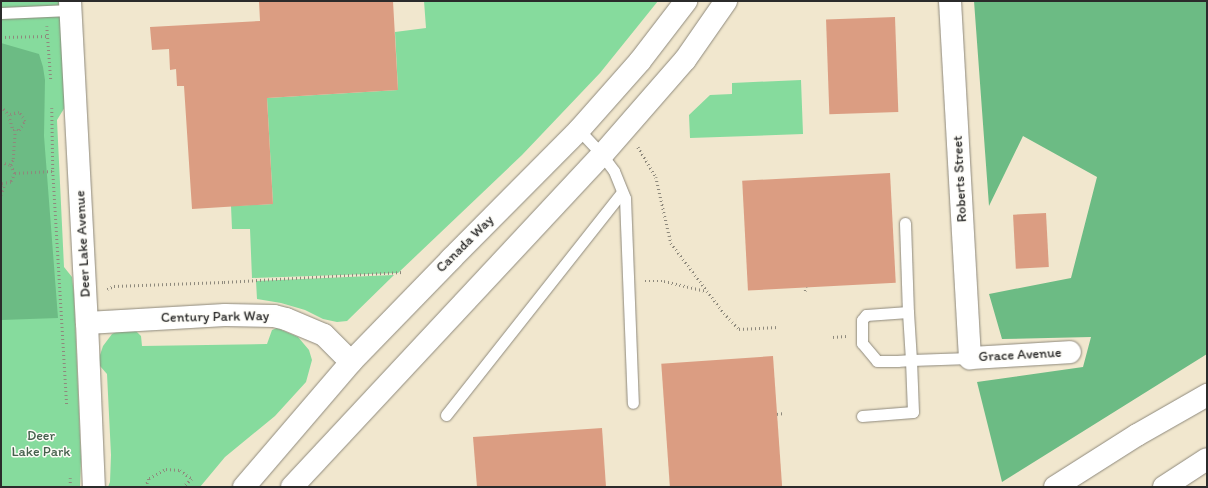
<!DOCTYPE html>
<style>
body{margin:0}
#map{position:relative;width:1208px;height:488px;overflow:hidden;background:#f1e7ce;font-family:Itim,sans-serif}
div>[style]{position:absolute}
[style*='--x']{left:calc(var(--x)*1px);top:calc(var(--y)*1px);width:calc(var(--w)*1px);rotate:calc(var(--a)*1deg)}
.green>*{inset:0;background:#86db9d}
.forest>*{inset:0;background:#6cbb84}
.building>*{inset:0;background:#db9d82;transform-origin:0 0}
.path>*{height:2.5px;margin-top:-1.25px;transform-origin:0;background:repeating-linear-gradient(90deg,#8e897c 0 1px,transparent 0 4px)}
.roads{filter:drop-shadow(0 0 1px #8e897c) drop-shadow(0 0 1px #8e897c)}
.lane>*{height:11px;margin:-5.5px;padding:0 5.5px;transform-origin:5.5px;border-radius:5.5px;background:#fff}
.street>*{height:22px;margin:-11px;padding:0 11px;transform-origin:11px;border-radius:11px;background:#fff}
.secondary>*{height:22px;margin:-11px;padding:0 11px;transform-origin:11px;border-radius:11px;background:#fff}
.highway>*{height:22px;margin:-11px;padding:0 11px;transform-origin:11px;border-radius:11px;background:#fff}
span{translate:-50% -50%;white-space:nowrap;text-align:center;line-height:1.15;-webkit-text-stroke:3px #fdfcf7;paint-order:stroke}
.street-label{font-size:14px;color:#2b2b2b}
.park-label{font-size:14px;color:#46604d}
.frame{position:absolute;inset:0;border:2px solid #2b2b2b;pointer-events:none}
</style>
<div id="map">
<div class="green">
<i style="clip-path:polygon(1px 1px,60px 1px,65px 107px,57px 120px,64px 267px,72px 277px,74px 295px,81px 459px,80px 487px,1px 487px)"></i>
<i style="clip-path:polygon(424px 1px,658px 1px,600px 73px,522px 155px,398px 273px,252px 278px,250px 229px,232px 229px,231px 206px,273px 204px,267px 98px,398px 90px,395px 32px,426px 28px)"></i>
<i style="clip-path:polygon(801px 80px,803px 134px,690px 138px,689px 115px,710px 95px,732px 94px,732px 83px)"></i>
<i style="clip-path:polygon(394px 275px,347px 321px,337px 322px,323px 319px,305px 310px,281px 303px,257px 299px,256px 281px)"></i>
<i style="clip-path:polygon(277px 328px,298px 337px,309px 350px,312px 360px,306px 382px,275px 416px,225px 457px,200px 487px,108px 487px,110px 482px,111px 455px,107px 374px,100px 366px,99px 358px,103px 346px,112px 334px,118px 331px,136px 331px,141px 336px,142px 346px,267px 344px,272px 330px)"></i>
</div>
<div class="forest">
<i style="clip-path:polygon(974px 1px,1207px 1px,1207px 354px,1002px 482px,977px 382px,1083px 367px,1091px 337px,1002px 339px,989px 294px,1071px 278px,1097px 177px,1023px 136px,989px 206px)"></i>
<i style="clip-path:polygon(1px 43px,39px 54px,43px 67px,45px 80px,44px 136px,58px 318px,1px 320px)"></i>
</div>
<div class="building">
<i style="clip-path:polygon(259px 1px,393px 1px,398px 90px,267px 98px,273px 204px,192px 209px,184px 86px,177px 86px,176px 69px,170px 70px,169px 49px,152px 50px,150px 27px,260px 21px)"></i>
<i style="left:895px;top:17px;width:95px;height:69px;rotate:88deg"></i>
<i style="left:890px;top:173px;width:110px;height:148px;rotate:87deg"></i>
<i style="left:1046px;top:213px;width:54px;height:33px;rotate:87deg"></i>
<i style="left:773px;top:356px;width:131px;height:112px;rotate:86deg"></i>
<i style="clip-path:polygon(602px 428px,606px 487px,477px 487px,473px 437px)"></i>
</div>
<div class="path">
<i style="--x:47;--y:26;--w:55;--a:85.8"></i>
<i style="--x:1;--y:37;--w:48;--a:-1.2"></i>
<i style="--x:1;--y:106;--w:12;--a:48"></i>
<i style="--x:9;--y:115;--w:16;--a:75"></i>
<i style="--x:13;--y:130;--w:6;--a:0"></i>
<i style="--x:19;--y:130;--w:11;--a:-56"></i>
<i style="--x:25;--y:121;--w:11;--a:-124"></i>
<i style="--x:19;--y:112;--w:10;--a:163"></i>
<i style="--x:52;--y:108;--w:63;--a:89.1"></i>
<i style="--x:53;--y:171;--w:236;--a:86.6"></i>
<i style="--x:638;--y:147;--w:35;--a:59"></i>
<i style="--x:656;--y:177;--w:68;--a:77.2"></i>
<i style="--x:671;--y:243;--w:88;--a:52.9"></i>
<i style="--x:724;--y:313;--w:22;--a:47"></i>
<i style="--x:739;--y:329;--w:40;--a:-2.9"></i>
<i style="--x:1;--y:162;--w:10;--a:17"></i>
<i style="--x:11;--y:165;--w:9;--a:63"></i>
<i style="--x:15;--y:173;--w:10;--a:114"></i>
<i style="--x:11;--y:182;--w:10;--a:169"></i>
<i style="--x:11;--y:165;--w:6;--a:-72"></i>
<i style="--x:13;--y:159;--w:29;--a:-86"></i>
<i style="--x:15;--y:173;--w:38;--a:-3"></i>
<i style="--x:1;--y:195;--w:10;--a:-73"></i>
<i style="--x:645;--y:281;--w:19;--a:0"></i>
<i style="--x:664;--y:281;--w:43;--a:13.4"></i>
<i style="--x:107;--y:289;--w:8;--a:-23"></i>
<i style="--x:114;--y:286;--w:110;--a:-2.1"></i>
<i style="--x:224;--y:282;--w:179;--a:-3.2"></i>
<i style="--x:805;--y:291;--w:4;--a:-76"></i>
<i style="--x:833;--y:337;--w:13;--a:-4"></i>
<i style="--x:777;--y:414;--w:7;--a:-8"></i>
<i style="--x:70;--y:487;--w:9;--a:-90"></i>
<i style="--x:145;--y:487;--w:10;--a:-66"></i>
<i style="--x:149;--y:478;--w:19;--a:-28"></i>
<i style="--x:166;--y:469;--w:14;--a:4"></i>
<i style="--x:180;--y:470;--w:15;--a:37"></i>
<i style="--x:192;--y:479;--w:12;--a:138"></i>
</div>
<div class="roads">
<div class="lane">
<i style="--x:1;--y:13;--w:69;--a:-2.5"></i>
<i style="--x:579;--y:130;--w:34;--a:47"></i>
<i style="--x:602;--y:155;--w:20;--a:53"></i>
<i style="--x:614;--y:171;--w:29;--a:68"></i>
<i style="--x:625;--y:198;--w:205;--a:87.8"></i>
<i style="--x:905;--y:223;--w:89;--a:88.1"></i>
<i style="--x:446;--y:415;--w:284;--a:-51.7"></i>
<i style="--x:862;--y:416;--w:51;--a:-4.5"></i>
<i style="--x:913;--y:412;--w:52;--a:-92.2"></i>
<i style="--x:911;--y:360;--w:48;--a:-93.6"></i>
<i style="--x:908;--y:312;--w:42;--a:175.9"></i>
<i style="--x:866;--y:315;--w:6;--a:129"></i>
<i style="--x:862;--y:320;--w:23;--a:90"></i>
<i style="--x:862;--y:343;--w:23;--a:50"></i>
<i style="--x:877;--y:361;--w:20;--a:0"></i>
<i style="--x:897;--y:361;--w:14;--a:-4"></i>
<i style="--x:911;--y:360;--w:59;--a:-1.9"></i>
</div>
<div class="street">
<i style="--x:70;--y:1;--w:322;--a:87"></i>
<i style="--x:87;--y:323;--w:164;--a:87.6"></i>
<i style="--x:950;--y:1;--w:358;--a:86.8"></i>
<i style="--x:970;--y:358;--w:100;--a:-3.4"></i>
<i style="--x:87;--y:323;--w:138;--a:-3.3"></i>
<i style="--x:225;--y:315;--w:49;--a:1.2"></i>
<i style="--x:274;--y:316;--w:12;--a:14"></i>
<i style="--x:286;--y:319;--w:41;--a:22.8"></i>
<i style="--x:324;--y:335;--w:38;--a:45"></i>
</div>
<div class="secondary">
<i style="--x:244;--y:487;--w:165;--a:-49.4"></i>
<i style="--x:351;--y:362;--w:144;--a:-45.8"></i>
<i style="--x:451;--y:259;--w:182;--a:-45.2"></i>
<i style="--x:579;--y:130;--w:92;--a:-48.5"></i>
<i style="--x:640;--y:61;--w:76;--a:-52.5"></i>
<i style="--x:292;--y:487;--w:454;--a:-47"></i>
<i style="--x:602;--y:155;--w:126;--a:-48.9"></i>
<i style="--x:685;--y:60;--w:72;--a:-55.2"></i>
</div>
<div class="highway">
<i style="--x:1055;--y:487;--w:97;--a:-32.4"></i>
<i style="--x:1137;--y:435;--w:81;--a:-29.7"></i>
<i style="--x:1164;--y:487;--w:51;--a:-33.1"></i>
</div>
</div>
<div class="street-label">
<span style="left:960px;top:179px;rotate:-93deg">Roberts Street</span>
<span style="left:83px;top:244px;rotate:-93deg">Deer Lake Avenue</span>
<span style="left:465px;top:244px;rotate:-45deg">Canada Way</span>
<span style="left:215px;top:317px;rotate:-1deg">Century Park Way</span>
<span style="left:1020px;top:355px;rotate:-3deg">Grace Avenue</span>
</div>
<div class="park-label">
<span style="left:41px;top:444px">Deer<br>Lake Park</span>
</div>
<div class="frame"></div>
</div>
